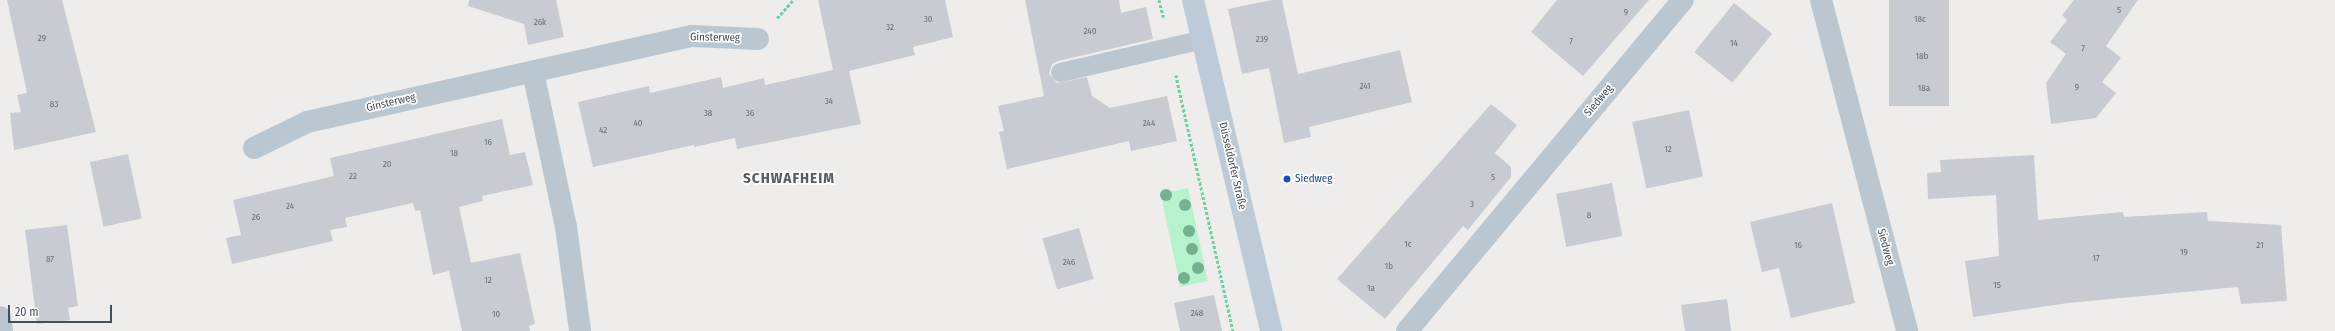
<!DOCTYPE html>
<meta charset="utf-8">
<style>
body{margin:0}
#map{position:relative;width:2335px;height:331px;overflow:hidden;background:#efecec;font-family:"Fira Sans Condensed",sans-serif}
div>[style]{position:absolute}
[style*='--x']{left:calc(var(--x)*1px);top:calc(var(--y)*1px);width:calc(var(--w)*1px);rotate:calc(var(--a)*1deg)}
.green>*{inset:0;background:#b6f2cc;transform-origin:0 0}
.building>*{inset:0;background:#c8cbd2;transform-origin:0 0}
.path>*{height:2.5px;margin-top:-1.25px;transform-origin:0;background:repeating-linear-gradient(90deg,#6cd29d 0 3px,transparent 0 5px)}
.lane>*{height:19px;margin:-9.5px;padding:0 9.5px;transform-origin:9.5px;border-radius:9.5px;background:#bbc7d0}
.street>*{height:22px;margin:-11px;padding:0 11px;transform-origin:11px;border-radius:11px;background:#bbc7d0}
.secondary>*{height:22px;margin:-11px;padding:0 11px;transform-origin:11px;border-radius:11px;background:#bdcad7}
.trees>*{width:12px;height:12px;margin:-6px;border-radius:50%;background:#74b191}
.dots>*{width:11px;height:11px;translate:-50% -50%;box-sizing:border-box;border:2px solid #fff;border-radius:50%}
span{translate:-50% -50%;white-space:nowrap;text-align:center;line-height:1.15;-webkit-text-stroke:3.5px #fff;paint-order:stroke}
.number-label{font-size:9px;color:#646f79}
.number-label span{-webkit-text-stroke-width:0}
.street-label{font-size:11px;color:#43505b}
.transit-label{font-size:11px;color:#164399}
.left{translate:0 -50%;text-align:left}
.district-label{font-size:15px;color:#595d62;font-weight:700;letter-spacing:1px}
.scale{position:absolute;left:8px;top:305px;width:104px;height:18px;box-sizing:border-box;border:2px solid #43505b;border-top:0;padding-left:5px;font-size:12px;line-height:14px;white-space:nowrap;color:#43505b;-webkit-text-stroke:3px #fff;paint-order:stroke}
</style>
<div id="map">
<div class="green">
<i style="left:1188px;top:188px;width:95px;height:28px;rotate:78deg"></i>
</div>
<div class="building">
<i style="clip-path:polygon(7px 0,62px 0,96px 132px,14px 150px,10px 113px,21px 112px,17px 95px,27px 93px)"></i>
<i style="clip-path:polygon(469px 0,556px 0,564px 37px,528px 45px,524px 24px,468px 6px)"></i>
<i style="clip-path:polygon(818px 0,945px 0,953px 37px,913px 47px,915px 55px,849px 71px,861px 124px,737px 149px,735px 138px,694px 147px,694px 145px,593px 167px,578px 102px,649px 86px,650px 93px,721px 77px,723px 88px,764px 78px,765px 85px,833px 70px)"></i>
<i style="clip-path:polygon(1025px 0,1119px 0,1121px 13px,1146px 7px,1153px 39px,1058px 61px,1052px 64px,1049px 74px,1057px 83px,1087px 77px,1092px 96px,1110px 108px,1167px 96px,1177px 141px,1131px 151px,1129px 141px,1007px 169px,999px 132px,1004px 131px,998px 106px,1044px 96px)"></i>
<i style="clip-path:polygon(1272px 0,1282px 0,1298px 74px,1400px 50px,1412px 102px,1309px 127px,1311px 137px,1284px 143px,1269px 68px,1242px 74px,1228px 9px)"></i>
<i style="clip-path:polygon(1557px 0,1649px 0,1583px 76px,1531px 32px)"></i>
<i style="left:1889px;top:0;width:60px;height:106px"></i>
<i style="clip-path:polygon(2074px 0,2138px 0,2106px 46px,2121px 58px,2102px 82px,2116px 93px,2096px 118px,2051px 124px,2046px 83px,2066px 54px,2050px 42px,2067px 20px,2062px 15px)"></i>
<i style="left:1734px;top:3px;width:49px;height:63px;rotate:39deg"></i>
<i style="clip-path:polygon(1491px 104px,1517px 125px,1495px 153px,1511px 167px,1511px 177px,1468px 230px,1463px 226px,1385px 319px,1337px 279px)"></i>
<i style="left:1689px;top:110px;width:68px;height:58px;rotate:78deg"></i>
<i style="clip-path:polygon(502px 119px,510px 155px,525px 152px,533px 185px,482px 196px,483px 201px,459px 207px,471px 263px,520px 253px,535px 324px,529px 326px,530px 331px,462px 331px,449px 271px,433px 275px,420px 210px,415px 211px,413px 203px,345px 218px,347px 227px,330px 230px,333px 241px,232px 264px,226px 238px,241px 235px,233px 200px,334px 176px,330px 158px)"></i>
<i style="left:128px;top:154px;width:66px;height:39px;rotate:78deg"></i>
<i style="clip-path:polygon(2034px 155px,2038px 220px,2123px 212px,2124px 217px,2207px 212px,2208px 221px,2281px 225px,2287px 301px,2241px 304px,2238px 287px,2068px 303px,1973px 317px,1965px 261px,1999px 256px,1996px 195px,1928px 199px,1927px 173px,1941px 172px,1940px 160px)"></i>
<i style="left:1612px;top:183px;width:54px;height:57px;rotate:79deg"></i>
<i style="clip-path:polygon(1832px 203px,1855px 303px,1791px 318px,1779px 268px,1762px 272px,1750px 222px)"></i>
<i style="clip-path:polygon(67px 225px,78px 306px,68px 308px,70px 320px,37px 324px,25px 230px)"></i>
<i style="left:1079px;top:228px;width:53px;height:38px;rotate:74deg"></i>
<i style="clip-path:polygon(1214px 295px,1222px 331px,1180px 331px,1174px 303px)"></i>
<i style="clip-path:polygon(1727px 299px,1731px 331px,1685px 331px,1681px 305px)"></i>
</div>
<div class="path">
<i style="--x:1159;--y:0;--w:20;--a:75"></i>
<i style="--x:777;--y:18;--w:24;--a:-48"></i>
<i style="--x:1176;--y:75;--w:262;--a:77.4"></i>
</div>
<div class="lane">
<i style="--x:1060;--y:72;--w:147;--a:-13"></i>
</div>
<div class="street">
<i style="--x:1821;--y:0;--w:342;--a:75.4"></i>
<i style="--x:533;--y:72;--w:158;--a:78"></i>
<i style="--x:566;--y:227;--w:105;--a:82.3"></i>
<i style="--x:254;--y:148;--w:59;--a:-26.1"></i>
<i style="--x:307;--y:122;--w:395;--a:-12.6"></i>
<i style="--x:693;--y:36;--w:65;--a:2.6"></i>
<i style="--x:0;--y:317;--w:14;--a:82"></i>
<i style="--x:1407;--y:331;--w:431;--a:-50.2"></i>
</div>
<div class="secondary">
<i style="--x:1193;--y:0;--w:340;--a:76.7"></i>
</div>
<div class="trees">
<i style="left:1166px;top:195px"></i>
<i style="left:1185px;top:205px"></i>
<i style="left:1189px;top:231px"></i>
<i style="left:1192px;top:249px"></i>
<i style="left:1198px;top:268px"></i>
<i style="left:1184px;top:278px"></i>
</div>
<div class="dots">
<i style="left:1287px;top:179px;background:#1a4fb4"></i>
</div>
<div class="number-label">
<span style="left:2119px;top:10px">5</span>
<span style="left:1626px;top:12px">9</span>
<span style="left:928px;top:19px">30</span>
<span style="left:1920px;top:19px">18c</span>
<span style="left:540px;top:22px">26k</span>
<span style="left:890px;top:27px">32</span>
<span style="left:1090px;top:31px">240</span>
<span style="left:42px;top:38px">29</span>
<span style="left:1262px;top:39px">239</span>
<span style="left:1571px;top:41px">7</span>
<span style="left:1734px;top:43px">14</span>
<span style="left:2083px;top:48px">7</span>
<span style="left:1922px;top:56px">18b</span>
<span style="left:1365px;top:86px">241</span>
<span style="left:2077px;top:87px">9</span>
<span style="left:1924px;top:88px">18a</span>
<span style="left:829px;top:101px">34</span>
<span style="left:54px;top:104px">83</span>
<span style="left:708px;top:113px">38</span>
<span style="left:750px;top:113px">36</span>
<span style="left:638px;top:123px">40</span>
<span style="left:1149px;top:123px">244</span>
<span style="left:603px;top:130px">42</span>
<span style="left:488px;top:142px">16</span>
<span style="left:1668px;top:149px">12</span>
<span style="left:454px;top:153px">18</span>
<span style="left:387px;top:164px">20</span>
<span style="left:353px;top:176px">22</span>
<span style="left:1493px;top:177px">5</span>
<span style="left:1472px;top:204px">3</span>
<span style="left:290px;top:206px">24</span>
<span style="left:1589px;top:215px">8</span>
<span style="left:256px;top:217px">26</span>
<span style="left:1408px;top:244px">1c</span>
<span style="left:1798px;top:245px">16</span>
<span style="left:2260px;top:245px">21</span>
<span style="left:2184px;top:252px">19</span>
<span style="left:2096px;top:258px">17</span>
<span style="left:50px;top:259px">87</span>
<span style="left:1069px;top:262px">246</span>
<span style="left:1389px;top:266px">1b</span>
<span style="left:488px;top:280px">12</span>
<span style="left:1997px;top:285px">15</span>
<span style="left:1371px;top:288px">1a</span>
<span style="left:1197px;top:313px">248</span>
<span style="left:496px;top:314px">10</span>
</div>
<div class="street-label">
<span style="left:715px;top:38px;rotate:1deg">Ginsterweg</span>
<span style="left:1599px;top:101px;rotate:-50deg">Siedweg</span>
<span style="left:391px;top:103px;rotate:-13deg">Ginsterweg</span>
<span style="left:1232px;top:166px;rotate:77deg">Düsseldorfer Straße</span>
<span style="left:1885px;top:247px;rotate:75deg">Siedweg</span>
</div>
<div class="transit-label">
<span class="left" style="left:1295px;top:179px">Siedweg</span>
</div>
<div class="district-label">
<span style="left:789px;top:179px">SCHWAFHEIM</span>
</div>
<div class="scale">20 m</div>
</div>
